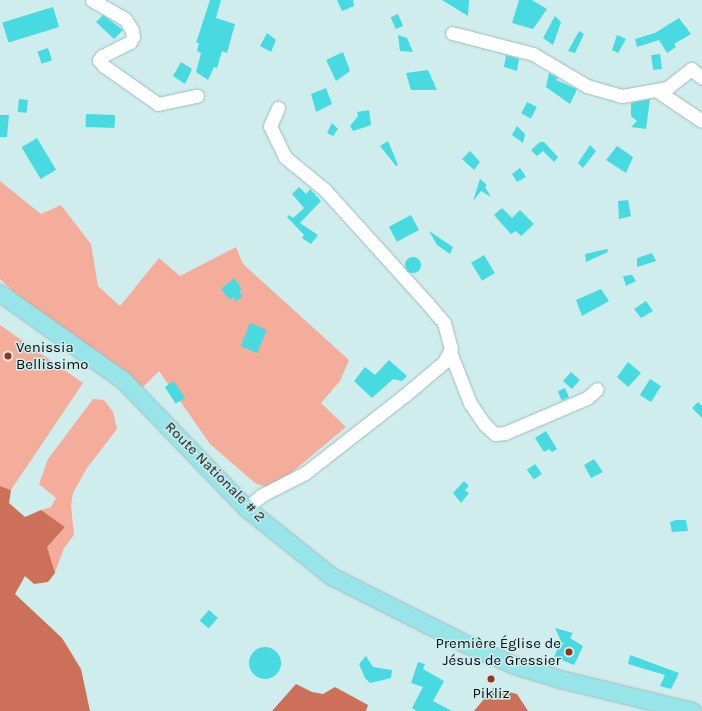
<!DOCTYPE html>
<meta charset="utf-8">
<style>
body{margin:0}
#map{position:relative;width:702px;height:711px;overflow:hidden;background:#d0edee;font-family:Karla,sans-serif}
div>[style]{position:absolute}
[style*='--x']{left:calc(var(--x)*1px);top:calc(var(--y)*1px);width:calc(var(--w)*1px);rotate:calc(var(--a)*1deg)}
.green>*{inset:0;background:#f5ad9b}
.water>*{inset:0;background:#cc7059}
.building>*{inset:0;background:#47dbe1;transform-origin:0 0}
.round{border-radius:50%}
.roads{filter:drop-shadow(0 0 1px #9fbbbc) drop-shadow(0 0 1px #9fbbbc)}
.minor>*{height:13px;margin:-6.5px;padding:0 6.5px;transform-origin:6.5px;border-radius:6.5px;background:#fff}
.major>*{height:17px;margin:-8.5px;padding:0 8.5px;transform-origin:8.5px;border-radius:8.5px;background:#97e5e8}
.dots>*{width:11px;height:11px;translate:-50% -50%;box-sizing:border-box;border:2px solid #d0edee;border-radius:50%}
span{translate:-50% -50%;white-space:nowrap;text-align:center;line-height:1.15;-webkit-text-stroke:3px #d0edee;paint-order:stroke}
.poi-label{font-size:15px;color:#060f10}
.left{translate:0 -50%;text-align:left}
.right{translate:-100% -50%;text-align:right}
.street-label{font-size:15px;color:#060f10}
</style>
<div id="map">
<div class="green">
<i style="clip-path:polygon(0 181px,41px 214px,61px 205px,91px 244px,98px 286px,120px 306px,159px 258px,180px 276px,236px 247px,243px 264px,349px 360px,340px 381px,321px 403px,346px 427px,272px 489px,255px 483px,210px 444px,159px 371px,141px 389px,28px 305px,0 279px)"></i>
<i style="clip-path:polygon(0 325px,83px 383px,11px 490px,0 486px)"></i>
<i style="clip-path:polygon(93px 399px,104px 400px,113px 412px,117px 429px,87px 468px,73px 493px,71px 505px,74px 535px,64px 548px,55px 573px,46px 547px,65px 527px,41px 510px,51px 507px,56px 498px,39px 484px,48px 459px)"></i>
</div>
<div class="water">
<i style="clip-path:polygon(0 486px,11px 490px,9px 503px,25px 517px,41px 510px,65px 527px,47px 547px,55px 573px,48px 582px,34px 584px,25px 576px,15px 594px,62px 638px,81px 669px,90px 711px,0 711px)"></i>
<i style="clip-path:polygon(296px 684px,312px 692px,323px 694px,335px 687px,368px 705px,366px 711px,272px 711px)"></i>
<i style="clip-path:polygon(493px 688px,517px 694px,528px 711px,474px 711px)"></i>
</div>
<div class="building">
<i style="clip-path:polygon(210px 0,221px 0,216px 18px,235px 24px,227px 53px,222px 51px,217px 68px,214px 67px,208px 80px,196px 72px,201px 53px,197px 51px,199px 43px,196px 43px)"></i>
<i style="clip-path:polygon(337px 0,353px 0,354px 6px,342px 11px)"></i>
<i style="clip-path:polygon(442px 0,469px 0,468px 16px)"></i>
<i style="clip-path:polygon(519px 0,532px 0,547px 9px,533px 29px,512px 23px)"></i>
<i style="left:53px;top:7px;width:21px;height:53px;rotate:73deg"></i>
<i style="left:398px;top:14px;width:13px;height:8px;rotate:67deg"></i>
<i style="clip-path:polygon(103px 15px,123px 30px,114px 39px,96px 22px)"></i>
<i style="clip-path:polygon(555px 16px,561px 22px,553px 45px,543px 38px)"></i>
<i style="clip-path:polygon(679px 18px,691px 34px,674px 44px,676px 47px,667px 53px,659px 40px,637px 47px,635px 39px,655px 33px)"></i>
<i style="clip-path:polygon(579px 31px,584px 34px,575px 53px,568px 51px)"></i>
<i style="clip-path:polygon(267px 33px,276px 40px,271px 52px,260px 46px)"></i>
<i style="clip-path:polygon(398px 35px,407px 38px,413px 52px,400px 51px)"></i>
<i style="clip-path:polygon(617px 35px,626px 39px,618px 53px,612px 50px)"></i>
<i style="left:48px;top:48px;width:13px;height:11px;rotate:72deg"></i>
<i style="clip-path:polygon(343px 52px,350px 71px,336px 81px,326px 60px)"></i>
<i style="left:660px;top:54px;width:15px;height:9px;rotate:82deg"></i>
<i style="clip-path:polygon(506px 55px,519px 59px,517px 71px,504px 67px)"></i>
<i style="clip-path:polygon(181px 62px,192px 69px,185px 84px,173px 76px)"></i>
<i style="clip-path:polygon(428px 70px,437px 90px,411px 90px,406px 73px)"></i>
<i style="clip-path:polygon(549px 73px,558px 78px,556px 80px,577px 89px,570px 104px,546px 87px)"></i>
<i style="clip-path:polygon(326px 88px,332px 104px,316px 112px,311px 94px)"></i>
<i style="left:19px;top:99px;width:9px;height:13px;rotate:6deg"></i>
<i style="clip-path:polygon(650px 99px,646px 129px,631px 127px,637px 121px,631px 116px,631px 103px)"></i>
<i style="left:527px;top:102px;width:11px;height:13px;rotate:27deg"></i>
<i style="clip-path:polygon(369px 110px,371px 125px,353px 131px,350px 126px,358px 116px,357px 112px)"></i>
<i style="left:86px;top:114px;width:29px;height:13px;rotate:2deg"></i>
<i style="clip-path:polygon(0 115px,9px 115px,7px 137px,0 137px)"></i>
<i style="clip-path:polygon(332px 123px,338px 129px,333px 136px,327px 133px)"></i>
<i style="clip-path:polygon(517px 126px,525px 134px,523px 143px,512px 135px)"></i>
<i style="left:37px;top:138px;width:37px;height:18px;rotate:59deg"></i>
<i style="clip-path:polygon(388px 141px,398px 165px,396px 166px,380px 146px)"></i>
<i style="clip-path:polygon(540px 142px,544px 142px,558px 157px,554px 162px,543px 151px,537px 156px,531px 150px)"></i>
<i style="clip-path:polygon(590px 145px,596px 151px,583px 168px,578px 163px)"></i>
<i style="clip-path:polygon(617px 146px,633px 157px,626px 173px,606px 160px)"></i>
<i style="clip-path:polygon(470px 151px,480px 162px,474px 170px,462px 159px)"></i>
<i style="clip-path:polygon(520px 168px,526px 177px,517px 182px,512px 174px)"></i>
<i style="clip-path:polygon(480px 179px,487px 185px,485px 187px,491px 197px,481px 191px,473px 201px)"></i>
<i style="clip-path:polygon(299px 187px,306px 194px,310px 189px,321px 201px,300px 223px,318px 235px,311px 244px,302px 238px,304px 235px,287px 217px,289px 215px,293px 218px,304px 208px,292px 194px)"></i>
<i style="clip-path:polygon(628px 200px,631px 216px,619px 219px,618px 201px)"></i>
<i style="clip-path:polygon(502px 208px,512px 218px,520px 210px,534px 224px,521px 236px,516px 231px,511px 234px,494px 215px)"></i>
<i style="left:411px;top:215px;width:17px;height:25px;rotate:62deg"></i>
<i style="clip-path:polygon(429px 231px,453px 247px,450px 254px,437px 245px)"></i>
<i style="clip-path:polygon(607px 249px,608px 252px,586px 262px,585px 254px)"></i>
<i style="clip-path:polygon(652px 253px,656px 261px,637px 267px,637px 258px)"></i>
<i style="left:484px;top:255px;width:21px;height:15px;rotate:59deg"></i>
<i class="round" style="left:405px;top:257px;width:16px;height:16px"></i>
<i style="clip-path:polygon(632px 275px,636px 281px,626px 286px,623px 276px)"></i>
<i style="clip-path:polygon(234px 278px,242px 289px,239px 291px,243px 296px,236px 301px,233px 297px,230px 300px,221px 289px)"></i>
<i style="clip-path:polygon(601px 289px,609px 301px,582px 316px,576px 300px)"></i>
<i style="clip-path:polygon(646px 301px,653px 311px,641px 318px,634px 309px)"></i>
<i style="left:250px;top:323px;width:18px;height:25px;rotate:22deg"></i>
<i style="clip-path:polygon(389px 360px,407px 376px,402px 381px,393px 379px,372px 398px,354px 381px,365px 367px,375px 375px)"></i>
<i style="clip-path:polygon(628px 362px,641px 373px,628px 387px,617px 377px)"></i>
<i style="left:571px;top:372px;width:12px;height:12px;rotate:42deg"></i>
<i style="left:650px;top:379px;width:13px;height:19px;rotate:32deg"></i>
<i style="left:174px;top:381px;width:20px;height:11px;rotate:57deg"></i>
<i style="left:565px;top:388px;width:10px;height:8px;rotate:66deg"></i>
<i style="clip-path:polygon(698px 402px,702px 406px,702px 418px,692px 408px)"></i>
<i style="clip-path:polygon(546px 431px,557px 449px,552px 452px,549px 449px,544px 452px,535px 438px)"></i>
<i style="clip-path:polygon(594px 459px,603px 472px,591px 478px,584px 465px)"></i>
<i style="left:535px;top:464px;width:12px;height:10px;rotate:55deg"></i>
<i style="clip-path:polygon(464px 481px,469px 486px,465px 490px,469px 493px,461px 503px,453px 493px)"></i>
<i style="clip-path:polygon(676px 520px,686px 520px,688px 531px,672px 532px,670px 522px)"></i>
<i style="left:209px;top:610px;width:12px;height:14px;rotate:42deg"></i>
<i style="clip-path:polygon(555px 628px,573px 633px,570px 638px,583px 646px,574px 665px,554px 657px,561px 641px)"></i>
<i class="round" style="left:249px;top:647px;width:32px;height:32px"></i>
<i style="clip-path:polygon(630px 655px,679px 673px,671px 689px,660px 686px,665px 675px,628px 664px)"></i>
<i style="clip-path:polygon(366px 656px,373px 667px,392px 670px,391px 678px,370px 683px,365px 678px,359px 664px)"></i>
<i style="clip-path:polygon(418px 662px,425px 664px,423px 669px,444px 681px,433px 701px,452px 711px,417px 711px,412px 708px,423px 687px,411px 683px)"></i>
</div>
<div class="roads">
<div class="minor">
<i style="--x:92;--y:0;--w:38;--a:30"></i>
<i style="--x:125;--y:19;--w:13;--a:58"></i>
<i style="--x:132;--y:30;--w:7;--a:82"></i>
<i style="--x:133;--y:37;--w:6;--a:121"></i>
<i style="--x:130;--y:42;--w:31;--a:153"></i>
<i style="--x:102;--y:56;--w:5;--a:127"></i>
<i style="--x:99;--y:60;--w:8;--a:50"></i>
<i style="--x:104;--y:66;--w:66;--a:35.1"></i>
<i style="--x:158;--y:104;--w:40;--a:-12"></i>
<i style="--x:452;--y:33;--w:84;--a:14.5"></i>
<i style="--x:533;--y:54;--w:63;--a:30.7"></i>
<i style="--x:587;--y:86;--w:36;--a:16"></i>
<i style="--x:622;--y:96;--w:46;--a:-10.1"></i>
<i style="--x:667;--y:88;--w:31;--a:-38"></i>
<i style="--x:691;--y:69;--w:14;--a:39"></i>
<i style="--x:656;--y:90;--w:55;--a:34"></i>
<i style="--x:450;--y:352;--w:55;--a:68.6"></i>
<i style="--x:470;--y:403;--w:25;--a:56"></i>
<i style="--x:484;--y:424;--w:15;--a:42"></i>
<i style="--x:495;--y:434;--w:10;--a:-6"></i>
<i style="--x:505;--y:433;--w:89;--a:-23.1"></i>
<i style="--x:587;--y:398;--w:13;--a:-42"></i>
<i style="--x:246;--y:508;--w:21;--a:-39"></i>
<i style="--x:262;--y:495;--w:48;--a:-27.1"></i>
<i style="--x:305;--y:473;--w:127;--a:-38"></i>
<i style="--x:405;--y:395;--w:51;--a:-40.2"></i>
<i style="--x:444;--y:362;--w:15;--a:-62"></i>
<i style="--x:451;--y:349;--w:27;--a:-105"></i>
<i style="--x:444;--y:323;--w:25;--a:-130"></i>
<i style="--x:428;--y:304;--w:154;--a:-132.1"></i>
<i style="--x:325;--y:190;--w:52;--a:-140.5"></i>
<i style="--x:285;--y:157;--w:34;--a:-116"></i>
<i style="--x:270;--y:126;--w:20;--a:-66"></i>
</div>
<div class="major">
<i style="--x:0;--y:293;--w:151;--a:35.3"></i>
<i style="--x:123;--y:380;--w:178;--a:46.1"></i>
<i style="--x:246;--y:508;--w:109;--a:38.7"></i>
<i style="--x:331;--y:576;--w:156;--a:26.7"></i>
<i style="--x:470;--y:646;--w:48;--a:23.4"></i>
<i style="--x:514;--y:665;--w:48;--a:16.9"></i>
<i style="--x:560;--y:679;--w:136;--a:13.6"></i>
</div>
</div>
<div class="dots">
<i style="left:8px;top:356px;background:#9a3218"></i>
<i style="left:569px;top:652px;background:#9a3218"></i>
<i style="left:491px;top:679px;background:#9a3218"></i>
</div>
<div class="poi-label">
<span class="left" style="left:16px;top:356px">Venissia<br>Bellissimo</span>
<span class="right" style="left:561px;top:652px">Première Église de<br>Jésus de Gressier</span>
<span style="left:491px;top:694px">Pikliz</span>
</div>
<div class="street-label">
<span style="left:215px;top:472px;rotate:45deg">Route Nationale # 2</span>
</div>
</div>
